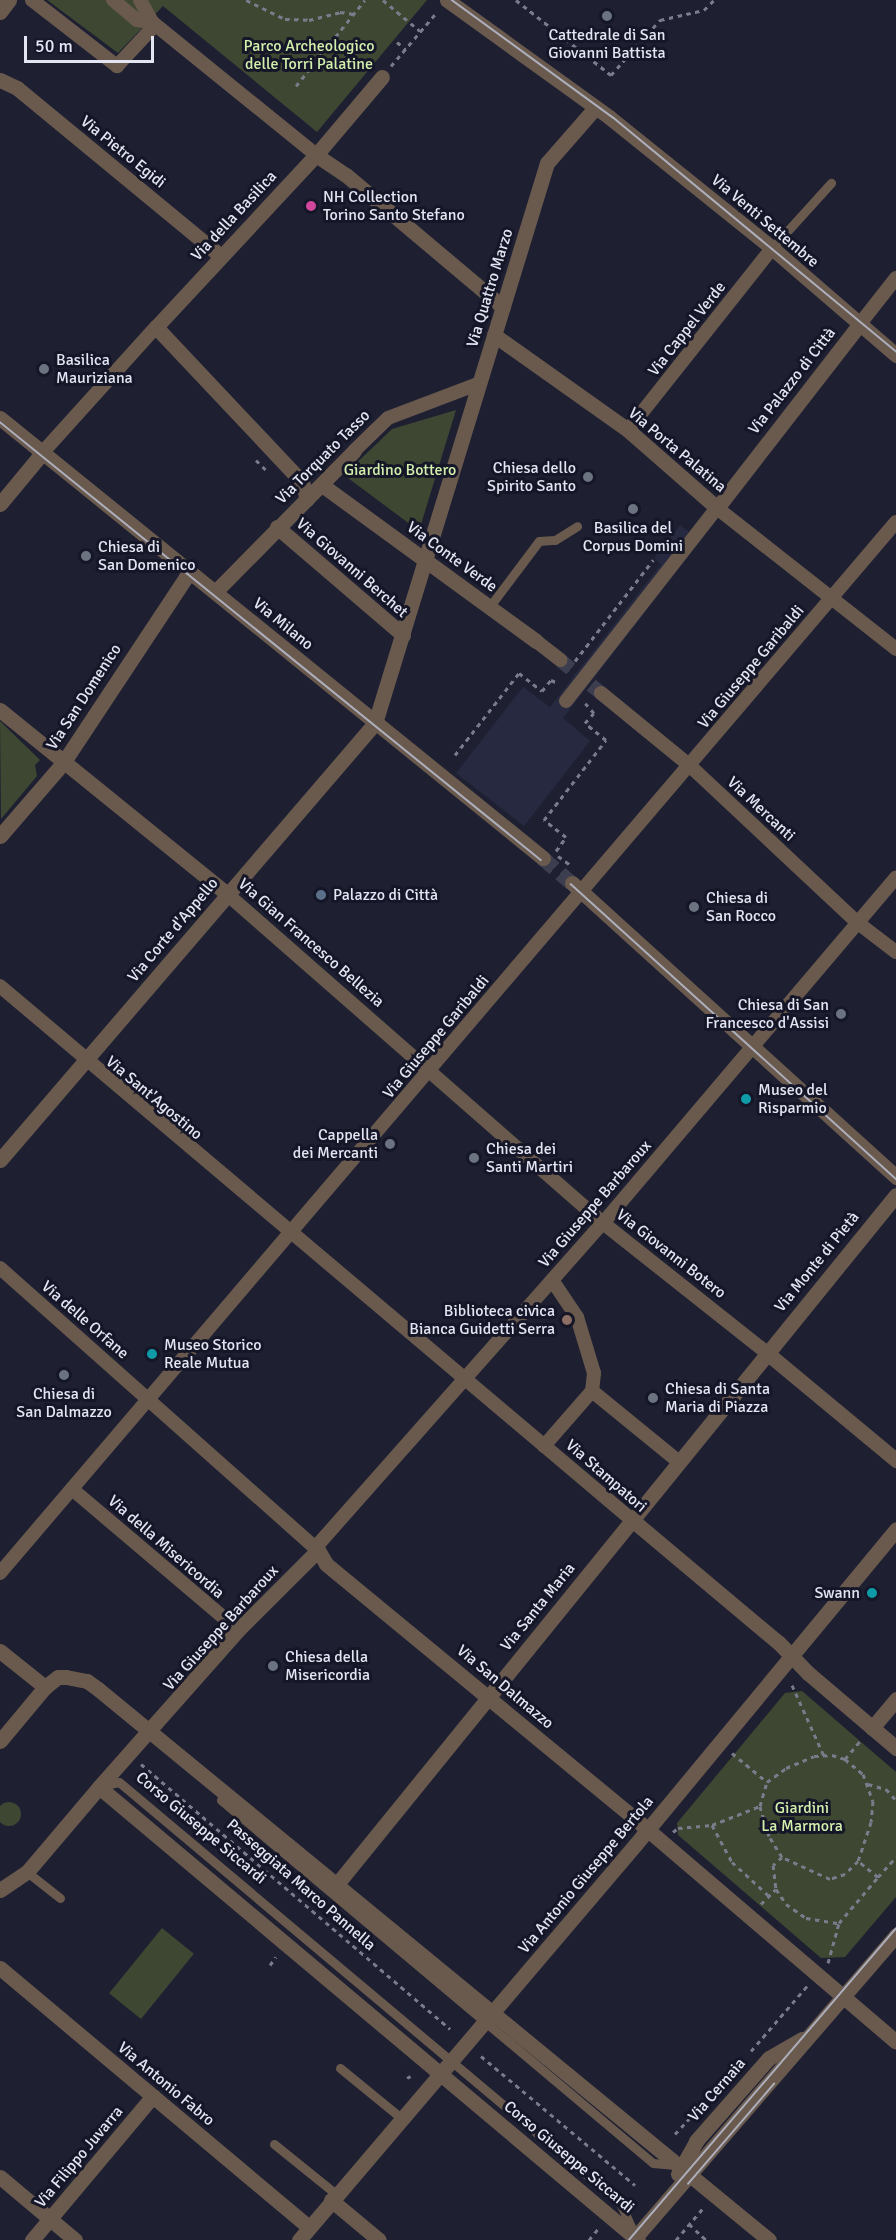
<!DOCTYPE html>
<meta charset="utf-8">
<style>
body{margin:0}
#map{position:relative;width:896px;height:2240px;overflow:hidden;background:#1e2032;font-family:Signika,sans-serif}
div>[style]{position:absolute}
[style*='--x']{left:calc(var(--x)*1px);top:calc(var(--y)*1px);width:calc(var(--w)*1px);rotate:calc(var(--a)*1deg)}
.built>*{inset:0;background:#262940}
.green>*{inset:0;background:#3d4731;transform-origin:0 0}
.round{border-radius:50%}
.pedestrian-tunnel>*{height:14px;margin-top:-7px;transform-origin:0;background:repeating-linear-gradient(90deg,#3c3e4f 0 14px,transparent 0 21px)}
.tertiary-tunnel>*{height:15px;margin-top:-7.5px;transform-origin:0;background:repeating-linear-gradient(90deg,#3c3e4f 0 15px,transparent 0 23px)}
.path>*{height:3px;margin-top:-1.5px;transform-origin:0;background:repeating-linear-gradient(90deg,#7a7c8c 0 4.5px,transparent 0 9px)}
.service>*{height:9px;margin:-4.5px;padding:0 4.5px;transform-origin:4.5px;border-radius:4.5px;background:#6a5a4e}
.pedestrian>*{height:14px;margin:-7px;padding:0 7px;transform-origin:7px;border-radius:7px;background:#6a5a4e}
.minor>*{height:15px;margin:-7.5px;padding:0 7.5px;transform-origin:7.5px;border-radius:7.5px;background:#6a5a4e}
.tertiary>*{height:15px;margin:-7.5px;padding:0 7.5px;transform-origin:7.5px;border-radius:7.5px;background:#6a5a4e}
.tram>*{height:1.5px;margin:-0.75px;padding:0 0.75px;transform-origin:0.75px;border-radius:0.75px;background:#adafbd}
.dots>*{width:16px;height:16px;translate:-50% -50%;box-sizing:border-box;border:3px solid #151628;border-radius:50%}
span{translate:-50% -50%;white-space:nowrap;text-align:center;line-height:1.15;-webkit-text-stroke:6px #151628;paint-order:stroke}
.poi-label{font-size:16px;color:#e3e5f2}
.left{translate:0 -50%;text-align:left}
.right{translate:-100% -50%;text-align:right}
.park-label{font-size:16px;color:#d2efac}
.street-label{font-size:16px;color:#e3e5f2}
.scale{position:absolute;left:24px;top:36px;width:130px;height:27px;box-sizing:border-box;border:3px solid #e3e5f2;border-top:0;padding-left:8px;font-size:18px;line-height:21px;white-space:nowrap;color:#e3e5f2;-webkit-text-stroke:4px #151628;paint-order:stroke}
</style>
<div id="map">
<div class="built">
<i style="clip-path:polygon(680px 525px,700px 541px,563px 718px,590px 741px,524px 826px,456px 773px,523px 687px,550px 707px,661px 564px,654px 558px)"></i>
</div>
<div class="green">
<i style="clip-path:polygon(47px 0,427px 0,317px 132px,163px 6px,118px 53px)"></i>
<i style="clip-path:polygon(456px 410px,419px 531px,344px 475px,392px 429px)"></i>
<i style="clip-path:polygon(0 721px,40px 760px,35px 765px,37px 776px,1px 819px)"></i>
<i style="clip-path:polygon(802px 1691px,896px 1772px,896px 1897px,845px 1957px,821px 1958px,678px 1835px,677px 1823px,785px 1693px)"></i>
<i class="round" style="left:-3px;top:1802px;width:24px;height:24px"></i>
<i style="left:162px;top:1928px;width:41px;height:84px;rotate:39deg"></i>
</div>
<div class="pedestrian-tunnel">
<i style="--x:560;--y:660;--w:21;--a:39"></i>
<i style="--x:591;--y:685;--w:13;--a:39"></i>
</div>
<div class="tertiary-tunnel">
<i style="--x:543;--y:858;--w:38;--a:41"></i>
</div>
<div class="path">
<i style="--x:246;--y:0;--w:43;--a:26"></i>
<i style="--x:285;--y:19;--w:24;--a:2"></i>
<i style="--x:309;--y:20;--w:32;--a:-14"></i>
<i style="--x:340;--y:12;--w:14;--a:8"></i>
<i style="--x:383;--y:0;--w:48;--a:40"></i>
<i style="--x:516;--y:0;--w:121;--a:38.3"></i>
<i style="--x:611;--y:75;--w:74;--a:-48.3"></i>
<i style="--x:660;--y:20;--w:45;--a:-12.8"></i>
<i style="--x:704;--y:10;--w:14;--a:-45"></i>
<i style="--x:397;--y:42;--w:11;--a:41"></i>
<i style="--x:391;--y:66;--w:71;--a:-49.6"></i>
<i style="--x:296;--y:86;--w:110;--a:-51.3"></i>
<i style="--x:256;--y:460;--w:16;--a:45"></i>
<i style="--x:575;--y:661;--w:128;--a:-52.3"></i>
<i style="--x:455;--y:755;--w:104;--a:-52"></i>
<i style="--x:519;--y:673;--w:29;--a:38"></i>
<i style="--x:542;--y:691;--w:14;--a:-51"></i>
<i style="--x:551;--y:680;--w:8;--a:23"></i>
<i style="--x:556;--y:851;--w:17;--a:-54"></i>
<i style="--x:566;--y:837;--w:28;--a:-142"></i>
<i style="--x:544;--y:820;--w:101;--a:-52.2"></i>
<i style="--x:606;--y:740;--w:27;--a:-141"></i>
<i style="--x:585;--y:723;--w:13;--a:-48"></i>
<i style="--x:594;--y:713;--w:13;--a:-132"></i>
<i style="--x:558;--y:856;--w:17;--a:36"></i>
<i style="--x:792;--y:1685;--w:78;--a:65.7"></i>
<i style="--x:732;--y:1753;--w:45;--a:39.6"></i>
<i style="--x:832;--y:1755;--w:14;--a:17"></i>
<i style="--x:845;--y:1759;--w:23;--a:40"></i>
<i style="--x:863;--y:1774;--w:29;--a:70"></i>
<i style="--x:873;--y:1801;--w:21;--a:95"></i>
<i style="--x:871;--y:1822;--w:41;--a:108.4"></i>
<i style="--x:858;--y:1861;--w:18;--a:135"></i>
<i style="--x:845;--y:1874;--w:16;--a:162"></i>
<i style="--x:830;--y:1879;--w:53;--a:-155.4"></i>
<i style="--x:782;--y:1857;--w:25;--a:-122"></i>
<i style="--x:769;--y:1836;--w:31;--a:-107"></i>
<i style="--x:760;--y:1806;--w:25;--a:-74"></i>
<i style="--x:767;--y:1782;--w:24;--a:-36"></i>
<i style="--x:786;--y:1768;--w:30;--a:-23"></i>
<i style="--x:814;--y:1756;--w:18;--a:-3"></i>
<i style="--x:845;--y:1759;--w:25;--a:-50"></i>
<i style="--x:141;--y:1764;--w:407;--a:40.6"></i>
<i style="--x:868;--y:1784;--w:19;--a:16"></i>
<i style="--x:886;--y:1789;--w:15;--a:48"></i>
<i style="--x:712;--y:1825;--w:42;--a:61.6"></i>
<i style="--x:732;--y:1862;--w:49;--a:42.5"></i>
<i style="--x:673;--y:1832;--w:6;--a:-39"></i>
<i style="--x:678;--y:1828;--w:34;--a:-5"></i>
<i style="--x:712;--y:1825;--w:52;--a:-21.6"></i>
<i style="--x:782;--y:1857;--w:12;--a:138"></i>
<i style="--x:773;--y:1865;--w:24;--a:83"></i>
<i style="--x:776;--y:1889;--w:18;--a:56"></i>
<i style="--x:786;--y:1904;--w:24;--a:35"></i>
<i style="--x:806;--y:1918;--w:33;--a:9"></i>
<i style="--x:878;--y:1877;--w:27;--a:-48"></i>
<i style="--x:761;--y:1904;--w:21;--a:-45"></i>
<i style="--x:828;--y:1963;--w:41;--a:-74.6"></i>
<i style="--x:839;--y:1923;--w:60;--a:-49.7"></i>
<i style="--x:878;--y:1877;--w:26;--a:-141"></i>
<i style="--x:270;--y:1965;--w:10;--a:-53"></i>
<i style="--x:751;--y:2051;--w:87;--a:-49.2"></i>
<i style="--x:481;--y:2056;--w:201;--a:40"></i>
<i style="--x:407;--y:2078;--w:4;--a:-27"></i>
<i style="--x:675;--y:2134;--w:97;--a:-47.1"></i>
<i style="--x:689;--y:2224;--w:23;--a:43"></i>
<i style="--x:589;--y:2240;--w:14;--a:-51"></i>
<i style="--x:676;--y:2240;--w:42;--a:-49.8"></i>
</div>
<div class="service">
<i style="--x:772;--y:248;--w:88;--a:-47.8"></i>
<i style="--x:490;--y:606;--w:81;--a:-53"></i>
<i style="--x:539;--y:541;--w:16;--a:-4"></i>
<i style="--x:555;--y:540;--w:26;--a:-32"></i>
<i style="--x:102;--y:1786;--w:17;--a:-13"></i>
<i style="--x:119;--y:1782;--w:654;--a:40.04"></i>
<i style="--x:620;--y:2203;--w:31;--a:65"></i>
<i style="--x:221;--y:1800;--w:564;--a:40.04"></i>
<i style="--x:653;--y:2163;--w:22;--a:5"></i>
<i style="--x:27;--y:1872;--w:42;--a:38.2"></i>
<i style="--x:340;--y:2068;--w:79;--a:39.3"></i>
<i style="--x:274;--y:2144;--w:80;--a:38.9"></i>
</div>
<div class="pedestrian">
<i style="--x:32;--y:0;--w:108;--a:37.8"></i>
<i style="--x:117;--y:66;--w:56;--a:-47.2"></i>
<i style="--x:113;--y:0;--w:31;--a:40"></i>
<i style="--x:137;--y:20;--w:15;--a:8"></i>
<i style="--x:152;--y:22;--w:211;--a:39"></i>
<i style="--x:140;--y:0;--w:25;--a:61"></i>
<i style="--x:859;--y:325;--w:60;--a:-51.8"></i>
<i style="--x:628;--y:430;--w:232;--a:-51.6"></i>
<i style="--x:354;--y:451;--w:47;--a:-44.1"></i>
<i style="--x:388;--y:418;--w:98;--a:-20.8"></i>
<i style="--x:43;--y:452;--w:169;--a:-47.9"></i>
<i style="--x:536;--y:641;--w:31;--a:38"></i>
<i style="--x:601;--y:693;--w:114;--a:39.3"></i>
<i style="--x:689;--y:765;--w:231;--a:43.1"></i>
<i style="--x:858;--y:923;--w:48;--a:37.3"></i>
<i style="--x:566;--y:701;--w:245;--a:-52"></i>
<i style="--x:717;--y:508;--w:228;--a:38.2"></i>
<i style="--x:227;--y:894;--w:500;--a:41.2"></i>
<i style="--x:603;--y:1223;--w:209;--a:38.4"></i>
<i style="--x:0;--y:986;--w:826;--a:40.19"></i>
<i style="--x:0;--y:1268;--w:425;--a:41.6"></i>
<i style="--x:552;--y:1280;--w:45;--a:56"></i>
<i style="--x:577;--y:1317;--w:59;--a:73.1"></i>
<i style="--x:594;--y:1373;--w:18;--a:96"></i>
<i style="--x:592;--y:1391;--w:112;--a:39.2"></i>
<i style="--x:544;--y:1446;--w:73;--a:-48.9"></i>
<i style="--x:72;--y:1489;--w:218;--a:40.3"></i>
<i style="--x:315;--y:1548;--w:434;--a:-48.5"></i>
<i style="--x:603;--y:1223;--w:453;--a:-49.7"></i>
<i style="--x:0;--y:1573;--w:1381;--a:-49.55"></i>
</div>
<div class="minor">
<i style="--x:0;--y:12;--w:15;--a:-53"></i>
<i style="--x:0;--y:80;--w:19;--a:25"></i>
<i style="--x:17;--y:88;--w:264;--a:39.5"></i>
<i style="--x:316;--y:155;--w:36;--a:34"></i>
<i style="--x:346;--y:175;--w:205;--a:40.1"></i>
<i style="--x:494;--y:335;--w:164;--a:35.3"></i>
<i style="--x:628;--y:430;--w:118;--a:41.2"></i>
<i style="--x:717;--y:508;--w:232;--a:-52.2"></i>
<i style="--x:322;--y:485;--w:265;--a:36.1"></i>
<i style="--x:307;--y:499;--w:18;--a:-106"></i>
<i style="--x:302;--y:482;--w:213;--a:-133.3"></i>
<i style="--x:156;--y:327;--w:235;--a:-47.1"></i>
<i style="--x:316;--y:155;--w:102;--a:-49.8"></i>
<i style="--x:0;--y:504;--w:67;--a:-50.4"></i>
<i style="--x:277;--y:527;--w:166;--a:40.6"></i>
<i style="--x:215;--y:592;--w:198;--a:-45.4"></i>
<i style="--x:0;--y:710;--w:292;--a:39"></i>
<i style="--x:0;--y:836;--w:96;--a:-49.2"></i>
<i style="--x:63;--y:763;--w:230;--a:-56.5"></i>
<i style="--x:0;--y:1160;--w:576;--a:-49.37"></i>
<i style="--x:375;--y:723;--w:586;--a:-72.93"></i>
<i style="--x:547;--y:163;--w:73;--a:-48.9"></i>
<i style="--x:767;--y:1353;--w:168;--a:39.7"></i>
<i style="--x:631;--y:1519;--w:193;--a:40"></i>
<i style="--x:779;--y:1643;--w:42;--a:46"></i>
<i style="--x:808;--y:1673;--w:116;--a:40.4"></i>
<i style="--x:872;--y:1728;--w:38;--a:-50"></i>
<i style="--x:0;--y:1741;--w:70;--a:-50.2"></i>
<i style="--x:99;--y:1787;--w:210;--a:-48.5"></i>
<i style="--x:238;--y:1630;--w:113;--a:-45"></i>
<i style="--x:318;--y:1550;--w:16;--a:60"></i>
<i style="--x:326;--y:1564;--w:408;--a:39.5"></i>
<i style="--x:641;--y:1824;--w:335;--a:40.5"></i>
<i style="--x:337;--y:1884;--w:887;--a:-50.95"></i>
<i style="--x:0;--y:1968;--w:403;--a:40"></i>
<i style="--x:0;--y:2177;--w:98;--a:40"></i>
<i style="--x:331;--y:2200;--w:62;--a:39.8"></i>
<i style="--x:32;--y:2240;--w:188;--a:-50"></i>
<i style="--x:299;--y:2240;--w:519;--a:-49.61"></i>
<i style="--x:635;--y:1845;--w:410;--a:-50.4"></i>
</div>
<div class="tertiary">
<i style="--x:447;--y:0;--w:200;--a:35.8"></i>
<i style="--x:609;--y:117;--w:209;--a:38.8"></i>
<i style="--x:772;--y:248;--w:164;--a:40.8"></i>
<i style="--x:0;--y:418;--w:699;--a:39.02"></i>
<i style="--x:572;--y:883;--w:438;--a:42.2"></i>
<i style="--x:0;--y:1651;--w:58;--a:38.7"></i>
<i style="--x:45;--y:1687;--w:16;--a:-38"></i>
<i style="--x:58;--y:1677;--w:8;--a:0"></i>
<i style="--x:66;--y:1677;--w:21;--a:11"></i>
<i style="--x:87;--y:1681;--w:14;--a:36"></i>
<i style="--x:98;--y:1689;--w:868;--a:39.39"></i>
<i style="--x:0;--y:1890;--w:32;--a:-34"></i>
<i style="--x:27;--y:1872;--w:111;--a:-49.7"></i>
<i style="--x:99;--y:1787;--w:704;--a:40.05"></i>
<i style="--x:678;--y:2174;--w:38;--a:-61"></i>
<i style="--x:696;--y:2141;--w:111;--a:-48.7"></i>
<i style="--x:769;--y:2058;--w:38;--a:-30"></i>
<i style="--x:633;--y:2240;--w:403;--a:-49.2"></i>
</div>
<div class="tram">
<i style="--x:452;--y:0;--w:200;--a:36.1"></i>
<i style="--x:614;--y:118;--w:366;--a:39.6"></i>
<i style="--x:0;--y:422;--w:696;--a:38.99"></i>
<i style="--x:571;--y:884;--w:439;--a:42.2"></i>
<i style="--x:688;--y:2184;--w:132;--a:-49.3"></i>
<i style="--x:629;--y:2240;--w:410;--a:-49.4"></i>
</div>
<div class="dots">
<i style="left:607px;top:16px;background:#6b7280"></i>
<i style="left:311px;top:206px;background:#d1479c"></i>
<i style="left:44px;top:369px;background:#6b7280"></i>
<i style="left:588px;top:477px;background:#6b7280"></i>
<i style="left:633px;top:509px;background:#6b7280"></i>
<i style="left:86px;top:556px;background:#6b7280"></i>
<i style="left:321px;top:895px;background:#5c6f8a"></i>
<i style="left:694px;top:907px;background:#6b7280"></i>
<i style="left:841px;top:1014px;background:#6b7280"></i>
<i style="left:746px;top:1099px;background:#0f9aa8"></i>
<i style="left:390px;top:1144px;background:#6b7280"></i>
<i style="left:474px;top:1158px;background:#6b7280"></i>
<i style="left:567px;top:1320px;background:#8d6e63"></i>
<i style="left:152px;top:1354px;background:#0f9aa8"></i>
<i style="left:64px;top:1375px;background:#6b7280"></i>
<i style="left:653px;top:1398px;background:#6b7280"></i>
<i style="left:872px;top:1593px;background:#0f9aa8"></i>
<i style="left:273px;top:1666px;background:#6b7280"></i>
</div>
<div class="poi-label">
<span style="left:607px;top:44px">Cattedrale di San<br>Giovanni Battista</span>
<span class="left" style="left:323px;top:206px">NH Collection<br>Torino Santo Stefano</span>
<span class="left" style="left:56px;top:369px">Basilica<br>Mauriziana</span>
<span class="right" style="left:576px;top:477px">Chiesa dello<br>Spirito Santo</span>
<span style="left:633px;top:537px">Basilica del<br>Corpus Domini</span>
<span class="left" style="left:98px;top:556px">Chiesa di<br>San Domenico</span>
<span class="left" style="left:333px;top:895px">Palazzo di Città</span>
<span class="left" style="left:706px;top:907px">Chiesa di<br>San Rocco</span>
<span class="right" style="left:829px;top:1014px">Chiesa di San<br>Francesco d'Assisi</span>
<span class="left" style="left:758px;top:1099px">Museo del<br>Risparmio</span>
<span class="right" style="left:378px;top:1144px">Cappella<br>dei Mercanti</span>
<span class="left" style="left:486px;top:1158px">Chiesa dei<br>Santi Martiri</span>
<span class="right" style="left:555px;top:1320px">Biblioteca civica<br>Bianca Guidetti Serra</span>
<span class="left" style="left:164px;top:1354px">Museo Storico<br>Reale Mutua</span>
<span class="left" style="left:665px;top:1398px">Chiesa di Santa<br>Maria di Piazza</span>
<span style="left:64px;top:1403px">Chiesa di<br>San Dalmazzo</span>
<span class="right" style="left:860px;top:1593px">Swann</span>
<span class="left" style="left:285px;top:1666px">Chiesa della<br>Misericordia</span>
</div>
<div class="park-label">
<span style="left:309px;top:55px">Parco Archeologico<br>delle Torri Palatine</span>
<span style="left:400px;top:470px">Giardino Bottero</span>
<span style="left:802px;top:1817px">Giardini<br>La Marmora</span>
</div>
<div class="street-label">
<span style="left:123px;top:152px;rotate:39deg">Via Pietro Egidi</span>
<span style="left:234px;top:216px;rotate:-47deg">Via della Basilica</span>
<span style="left:765px;top:221px;rotate:40deg">Via Venti Settembre</span>
<span style="left:490px;top:288px;rotate:-73deg">Via Quattro Marzo</span>
<span style="left:687px;top:329px;rotate:-52deg">Via Cappel Verde</span>
<span style="left:792px;top:381px;rotate:-52deg">Via Palazzo di Città</span>
<span style="left:677px;top:450px;rotate:40deg">Via Porta Palatina</span>
<span style="left:323px;top:457px;rotate:-45deg">Via Torquato Tasso</span>
<span style="left:452px;top:557px;rotate:36deg">Via Conte Verde</span>
<span style="left:352px;top:568px;rotate:41deg">Via Giovanni Berchet</span>
<span style="left:283px;top:624px;rotate:39deg">Via Milano</span>
<span style="left:751px;top:667px;rotate:-50deg">Via Giuseppe Garibaldi</span>
<span style="left:84px;top:697px;rotate:-57deg">Via San Domenico</span>
<span style="left:761px;top:809px;rotate:43deg">Via Mercanti</span>
<span style="left:173px;top:930px;rotate:-50deg">Via Corte d'Appello</span>
<span style="left:311px;top:943px;rotate:41deg">Via Gian Francesco Bellezia</span>
<span style="left:436px;top:1037px;rotate:-50deg">Via Giuseppe Garibaldi</span>
<span style="left:154px;top:1098px;rotate:40deg">Via Sant'Agostino</span>
<span style="left:595px;top:1204px;rotate:-49deg">Via Giuseppe Barbaroux</span>
<span style="left:671px;top:1254px;rotate:38deg">Via Giovanni Botero</span>
<span style="left:817px;top:1262px;rotate:-51deg">Via Monte di Pietà</span>
<span style="left:85px;top:1320px;rotate:41deg">Via delle Orfane</span>
<span style="left:606px;top:1476px;rotate:41deg">Via Stampatori</span>
<span style="left:166px;top:1547px;rotate:41deg">Via della Misericordia</span>
<span style="left:538px;top:1607px;rotate:-51deg">Via Santa Maria</span>
<span style="left:221px;top:1628px;rotate:-48deg">Via Giuseppe Barbaroux</span>
<span style="left:505px;top:1687px;rotate:40deg">Via San Dalmazzo</span>
<span style="left:201px;top:1828px;rotate:40deg">Corso Giuseppe Siccardi</span>
<span style="left:586px;top:1875px;rotate:-50deg">Via Antonio Giuseppe Bertola</span>
<span style="left:301px;top:1885px;rotate:41deg">Passeggiata Marco Pannella</span>
<span style="left:166px;top:2084px;rotate:40deg">Via Antonio Fabro</span>
<span style="left:717px;top:2090px;rotate:-49deg">Via Cernaia</span>
<span style="left:79px;top:2157px;rotate:-50deg">Via Filippo Juvarra</span>
<span style="left:569px;top:2157px;rotate:40deg">Corso Giuseppe Siccardi</span>
</div>
<div class="scale">50 m</div>
</div>
